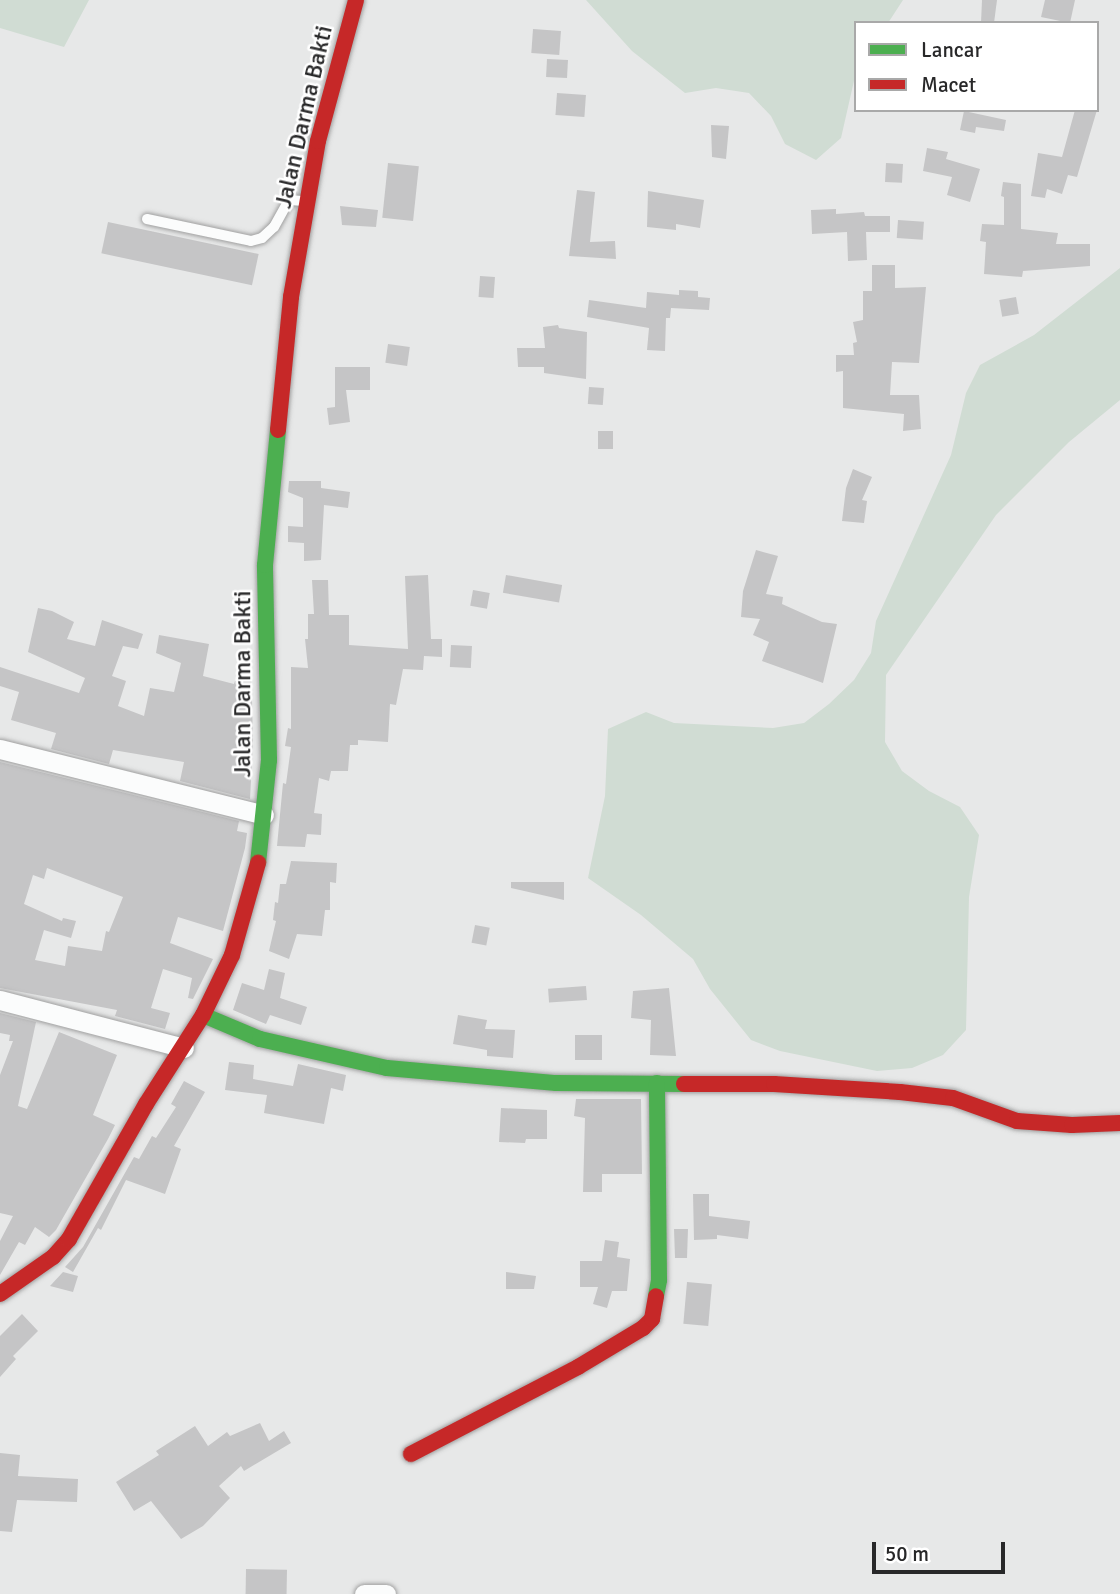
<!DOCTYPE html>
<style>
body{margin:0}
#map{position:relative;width:1120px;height:1594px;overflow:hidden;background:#e7e8e8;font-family:Signika,sans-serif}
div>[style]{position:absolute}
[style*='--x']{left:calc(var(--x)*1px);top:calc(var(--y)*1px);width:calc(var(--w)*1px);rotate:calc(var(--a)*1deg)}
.green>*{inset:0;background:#d0dcd3}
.building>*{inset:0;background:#c5c5c6;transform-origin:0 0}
.roads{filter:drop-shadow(0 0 2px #a0a0a0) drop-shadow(0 0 2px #a0a0a0)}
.lane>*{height:10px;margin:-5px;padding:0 5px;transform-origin:5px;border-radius:5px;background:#fbfcfc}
.street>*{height:19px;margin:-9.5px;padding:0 9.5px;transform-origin:9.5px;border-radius:9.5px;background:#fbfcfc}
.fast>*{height:16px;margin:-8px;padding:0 8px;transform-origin:8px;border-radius:8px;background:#4caf50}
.jam>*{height:16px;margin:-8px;padding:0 8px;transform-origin:8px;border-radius:8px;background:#c62828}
span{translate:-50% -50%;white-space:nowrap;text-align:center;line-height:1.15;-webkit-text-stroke:5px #fff;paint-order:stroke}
.street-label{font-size:24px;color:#282829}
.legend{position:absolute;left:854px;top:21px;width:245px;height:91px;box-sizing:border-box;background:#fff;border:2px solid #a9a9a9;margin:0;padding:9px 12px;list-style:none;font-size:21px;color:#282829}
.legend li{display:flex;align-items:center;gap:14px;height:35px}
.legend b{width:35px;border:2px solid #a9a9a9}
.scale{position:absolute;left:872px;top:1542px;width:133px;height:32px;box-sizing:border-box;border:4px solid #282829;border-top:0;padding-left:9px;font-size:21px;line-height:24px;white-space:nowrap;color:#282829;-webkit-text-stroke:5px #fff;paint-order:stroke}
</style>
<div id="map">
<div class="green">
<i style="clip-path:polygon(0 0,89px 0,64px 47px,0 28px)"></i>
<i style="clip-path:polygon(586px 0,903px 0,888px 23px,856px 23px,856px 72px,841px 138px,816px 160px,785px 144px,771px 116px,749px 93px,716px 88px,685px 93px,632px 51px)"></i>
<i style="clip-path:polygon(1120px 268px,1120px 400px,1069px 442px,996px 515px,886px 675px,885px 742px,902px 771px,929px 791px,960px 807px,979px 835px,969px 897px,966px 1030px,943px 1055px,912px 1068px,877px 1071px,780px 1051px,751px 1040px,710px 989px,693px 959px,641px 915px,588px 878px,605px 796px,608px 729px,646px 712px,674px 723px,773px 728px,804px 723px,829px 704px,854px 680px,871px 653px,876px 621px,951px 455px,966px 393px,980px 365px,1034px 335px)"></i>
</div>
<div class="building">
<i style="clip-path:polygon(982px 0,997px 0,994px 23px,981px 23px)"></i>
<i style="clip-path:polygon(1045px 0,1075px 0,1070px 23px,1041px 17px)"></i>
<i style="left:533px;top:29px;width:28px;height:24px;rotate:4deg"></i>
<i style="left:547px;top:59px;width:21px;height:18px;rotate:3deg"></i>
<i style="left:557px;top:93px;width:29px;height:22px;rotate:4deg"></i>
<i style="clip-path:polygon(1075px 110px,1097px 110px,1077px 177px,1068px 175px,1062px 194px,1047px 189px,1045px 198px,1031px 196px,1038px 153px,1062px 157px)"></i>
<i style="clip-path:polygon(964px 111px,1006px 120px,1004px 131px,976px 127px,975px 133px,960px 130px)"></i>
<i style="clip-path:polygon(711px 125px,729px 126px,726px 159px,712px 157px)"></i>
<i style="clip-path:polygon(927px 148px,948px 152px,946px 159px,980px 169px,970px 202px,947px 195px,952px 177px,923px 171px)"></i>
<i style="left:388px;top:163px;width:31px;height:55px;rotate:6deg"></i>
<i style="left:886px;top:163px;width:17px;height:19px;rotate:3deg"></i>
<i style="clip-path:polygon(1003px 182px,1021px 184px,1021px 229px,1058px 233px,1056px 244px,1090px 244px,1090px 266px,1023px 271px,1022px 277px,984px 274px,986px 242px,980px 241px,982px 224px,1004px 225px,1004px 197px,1001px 196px)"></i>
<i style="clip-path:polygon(577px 190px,595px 192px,590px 242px,615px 241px,616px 259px,569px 256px)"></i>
<i style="clip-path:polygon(648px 191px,704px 200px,700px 228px,676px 224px,676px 230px,647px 227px)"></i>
<i style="clip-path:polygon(340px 206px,378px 210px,376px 227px,342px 225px)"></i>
<i style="clip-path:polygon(836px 209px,836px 214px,864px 212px,865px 216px,890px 216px,890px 232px,866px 232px,867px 260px,848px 261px,847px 232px,812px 234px,811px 210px)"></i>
<i style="left:898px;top:220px;width:26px;height:18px;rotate:4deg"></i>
<i style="left:108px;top:222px;width:154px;height:32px;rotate:12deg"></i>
<i style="clip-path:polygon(872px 265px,895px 265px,895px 288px,926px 287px,919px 363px,892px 362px,890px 395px,919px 395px,921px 429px,903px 431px,904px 414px,843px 408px,843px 371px,836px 372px,836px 355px,854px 355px,853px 343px,857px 342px,853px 322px,863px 320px,863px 291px,872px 291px)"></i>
<i style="left:480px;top:276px;width:15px;height:21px;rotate:4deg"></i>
<i style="clip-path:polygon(679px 290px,698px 291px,698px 297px,710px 298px,709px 310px,671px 308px,670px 318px,666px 318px,665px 351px,647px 350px,649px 328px,587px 317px,589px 300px,646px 308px,647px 292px,679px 295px)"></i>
<i style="left:1016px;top:297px;width:17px;height:17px;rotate:80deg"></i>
<i style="clip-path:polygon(558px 325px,559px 328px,587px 332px,586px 379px,544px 373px,544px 367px,518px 367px,517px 348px,545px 348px,543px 327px)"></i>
<i style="left:388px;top:344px;width:22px;height:19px;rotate:8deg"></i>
<i style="clip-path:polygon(335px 367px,370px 367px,370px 390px,346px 390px,350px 422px,329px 425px,327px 408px,335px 407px)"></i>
<i style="left:589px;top:387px;width:15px;height:17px;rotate:4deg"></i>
<i style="left:598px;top:431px;width:15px;height:18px"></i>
<i style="clip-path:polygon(853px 469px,872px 477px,862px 500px,867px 501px,864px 523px,842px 521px,846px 488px)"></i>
<i style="clip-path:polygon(289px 481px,321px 481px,321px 488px,350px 492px,348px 508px,324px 505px,321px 560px,304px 561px,304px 543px,288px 542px,288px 526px,303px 527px,303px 498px,288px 492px)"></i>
<i style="clip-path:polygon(756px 550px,778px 556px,766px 594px,783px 597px,782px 604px,822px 622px,837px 624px,823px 683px,762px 661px,769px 642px,753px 635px,760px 619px,741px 617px,743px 591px)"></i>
<i style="clip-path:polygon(428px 575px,431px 639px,442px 639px,442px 657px,424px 656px,423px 670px,403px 669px,396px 705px,390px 704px,388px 742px,358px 740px,358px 745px,350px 745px,348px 771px,331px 771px,329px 781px,319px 778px,314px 813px,322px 814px,321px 835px,307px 834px,305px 847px,277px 846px,283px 783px,286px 784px,291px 747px,285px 746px,288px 728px,291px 729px,291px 667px,308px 668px,305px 639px,308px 639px,308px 614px,314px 614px,312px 580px,328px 580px,329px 615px,349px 615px,349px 645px,408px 649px,405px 576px)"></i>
<i style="left:506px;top:575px;width:57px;height:18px;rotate:10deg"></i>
<i style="left:473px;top:590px;width:17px;height:16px;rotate:10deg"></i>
<i style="clip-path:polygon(38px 608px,52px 611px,74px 622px,67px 639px,95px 646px,102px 620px,143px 634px,138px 649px,123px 646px,112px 676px,126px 681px,118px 706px,144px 716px,150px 688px,174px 692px,181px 663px,156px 653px,159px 635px,209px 644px,203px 676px,234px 684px,235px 681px,241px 682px,243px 659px,251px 659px,253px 742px,250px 799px,180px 781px,184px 762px,113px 750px,109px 764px,51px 749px,56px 733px,11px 720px,19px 692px,0 686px,0 667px,79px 693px,85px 678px,28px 652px)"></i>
<i style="left:451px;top:645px;width:21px;height:22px;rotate:3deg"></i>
<i style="clip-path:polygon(evenodd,0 762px,239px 821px,237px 831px,247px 833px,245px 848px,223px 931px,178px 917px,170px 943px,213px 959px,193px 999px,188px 998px,192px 978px,163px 969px,151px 1008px,170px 1013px,165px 1029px,115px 1016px,117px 1010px,0 988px,0 762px,47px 868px,123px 897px,109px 932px,106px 931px,102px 951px,68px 946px,65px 966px,35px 960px,44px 930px,71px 938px,76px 921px,63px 918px,62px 921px,24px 904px,33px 875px,44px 879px,47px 868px)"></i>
<i style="clip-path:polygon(291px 861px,337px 863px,336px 883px,330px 882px,330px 910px,325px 910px,322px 936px,297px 934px,289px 959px,269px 951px,276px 921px,273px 920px,275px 902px,278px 903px,280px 884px,286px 884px)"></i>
<i style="clip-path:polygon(511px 882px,564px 882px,564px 900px,511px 888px)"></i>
<i style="left:475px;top:925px;width:15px;height:18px;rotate:11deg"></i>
<i style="clip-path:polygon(269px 969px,285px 973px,280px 998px,307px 1007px,301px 1025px,270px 1015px,266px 1024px,233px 1010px,242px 983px,264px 990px)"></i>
<i style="left:586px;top:986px;width:14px;height:38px;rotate:86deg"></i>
<i style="clip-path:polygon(669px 988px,676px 1056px,650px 1055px,651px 1020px,631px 1018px,633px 991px)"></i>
<i style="clip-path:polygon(0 1013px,36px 1022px,18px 1106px,27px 1109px,59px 1032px,117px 1055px,93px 1115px,115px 1125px,108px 1139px,56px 1230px,49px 1237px,35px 1227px,25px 1245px,19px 1242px,0 1275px,0 1241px,13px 1216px,0 1213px,0 1075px,13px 1041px,9px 1041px,10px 1035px,0 1033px)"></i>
<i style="clip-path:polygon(458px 1015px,487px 1020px,485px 1029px,515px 1030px,513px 1058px,487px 1056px,487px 1050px,453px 1044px)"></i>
<i style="left:575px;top:1035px;width:27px;height:25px"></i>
<i style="clip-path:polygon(229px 1062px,254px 1065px,253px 1079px,293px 1086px,298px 1064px,346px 1075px,343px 1091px,331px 1088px,324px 1124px,264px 1113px,267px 1095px,225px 1090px)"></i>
<i style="clip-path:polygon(184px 1081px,205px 1092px,174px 1146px,181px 1149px,165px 1194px,126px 1180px,101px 1230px,98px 1228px,73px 1272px,65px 1267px,83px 1247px,134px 1157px,139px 1159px,152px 1136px,156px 1138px,176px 1107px,171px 1104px)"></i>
<i style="clip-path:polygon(576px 1099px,641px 1099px,642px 1174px,602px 1174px,602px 1192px,583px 1192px,585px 1118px,574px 1116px)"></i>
<i style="clip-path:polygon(501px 1108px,547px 1110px,547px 1139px,526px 1139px,525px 1143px,499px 1142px)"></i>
<i style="clip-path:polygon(693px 1194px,709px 1194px,709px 1216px,750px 1221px,748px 1239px,717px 1235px,717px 1239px,694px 1240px)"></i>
<i style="clip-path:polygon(674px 1229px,688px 1229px,687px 1258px,675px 1258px)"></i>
<i style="clip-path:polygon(605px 1240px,619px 1242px,617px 1257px,630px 1259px,627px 1291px,612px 1291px,607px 1308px,593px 1304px,598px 1287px,580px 1287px,580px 1261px,602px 1261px)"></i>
<i style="clip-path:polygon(63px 1272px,78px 1276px,73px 1292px,50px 1286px)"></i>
<i style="clip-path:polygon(506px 1272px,536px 1276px,534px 1289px,506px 1289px)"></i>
<i style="left:687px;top:1282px;width:25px;height:42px;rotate:5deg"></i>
<i style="clip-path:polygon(22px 1314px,38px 1331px,13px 1356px,16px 1359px,0 1377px,0 1336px)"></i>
<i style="clip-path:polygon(260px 1423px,269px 1441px,284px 1431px,291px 1443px,244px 1471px,241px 1466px,219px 1486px,230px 1498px,203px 1526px,181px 1539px,151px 1501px,134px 1511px,116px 1482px,159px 1455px,156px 1451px,195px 1426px,208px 1446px,227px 1432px,230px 1436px)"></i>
<i style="clip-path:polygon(0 1453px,20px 1455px,18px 1476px,78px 1479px,77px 1502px,17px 1500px,12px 1532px,0 1531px)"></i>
<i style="left:246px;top:1569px;width:41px;height:25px;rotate:1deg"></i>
</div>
<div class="roads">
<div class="lane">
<i style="--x:147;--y:219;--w:106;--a:11.9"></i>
<i style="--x:251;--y:241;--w:11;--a:-15"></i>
<i style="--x:262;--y:238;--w:16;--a:-43"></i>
<i style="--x:274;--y:227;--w:31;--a:-61"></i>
<i style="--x:289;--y:200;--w:16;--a:4"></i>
</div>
<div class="street">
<i style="--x:0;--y:749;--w:272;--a:14"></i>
<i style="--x:0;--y:1000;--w:190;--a:14.6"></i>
<i style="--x:364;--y:1594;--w:22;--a:0"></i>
</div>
<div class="fast">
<i style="--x:258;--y:863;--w:104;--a:-83.9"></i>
<i style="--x:269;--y:760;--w:195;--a:-91.2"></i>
<i style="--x:265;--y:565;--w:136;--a:-84.5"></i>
<i style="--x:203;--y:1015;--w:62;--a:22.8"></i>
<i style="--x:260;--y:1039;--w:130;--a:12.9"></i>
<i style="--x:387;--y:1068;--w:170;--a:5.1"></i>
<i style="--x:556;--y:1083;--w:128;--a:0.4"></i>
<i style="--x:656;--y:1296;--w:16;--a:-79"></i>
<i style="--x:659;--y:1280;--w:197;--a:-90.6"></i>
</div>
<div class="jam">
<i style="--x:278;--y:430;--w:134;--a:-84.4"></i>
<i style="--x:291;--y:297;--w:158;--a:-80.2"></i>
<i style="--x:318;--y:141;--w:146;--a:-74.9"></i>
<i style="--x:684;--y:1084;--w:90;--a:0"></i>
<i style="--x:774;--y:1084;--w:126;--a:3.6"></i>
<i style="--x:900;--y:1092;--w:53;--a:6.5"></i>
<i style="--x:953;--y:1098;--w:68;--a:19.8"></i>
<i style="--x:1017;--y:1121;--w:55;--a:4.2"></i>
<i style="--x:1072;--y:1125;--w:48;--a:-2.4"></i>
<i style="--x:0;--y:1294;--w:65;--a:-34.9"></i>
<i style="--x:53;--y:1257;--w:24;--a:-48"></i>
<i style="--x:69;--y:1239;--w:155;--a:-60.3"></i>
<i style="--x:146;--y:1104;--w:106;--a:-57.4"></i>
<i style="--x:203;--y:1015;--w:67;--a:-64.2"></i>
<i style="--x:232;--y:955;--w:96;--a:-74.2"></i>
<i style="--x:411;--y:1454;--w:188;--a:-27.5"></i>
<i style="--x:578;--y:1367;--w:76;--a:-31"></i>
<i style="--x:643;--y:1328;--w:13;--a:-45"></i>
<i style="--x:652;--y:1319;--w:23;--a:-80"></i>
</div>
</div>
<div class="street-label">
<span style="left:304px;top:117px;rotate:-77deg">Jalan Darma Bakti</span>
<span style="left:243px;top:684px;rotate:-90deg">Jalan Darma Bakti</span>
</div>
<ul class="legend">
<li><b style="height:9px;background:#4caf50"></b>Lancar</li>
<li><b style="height:9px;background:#c62828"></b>Macet</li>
</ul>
<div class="scale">50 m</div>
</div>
